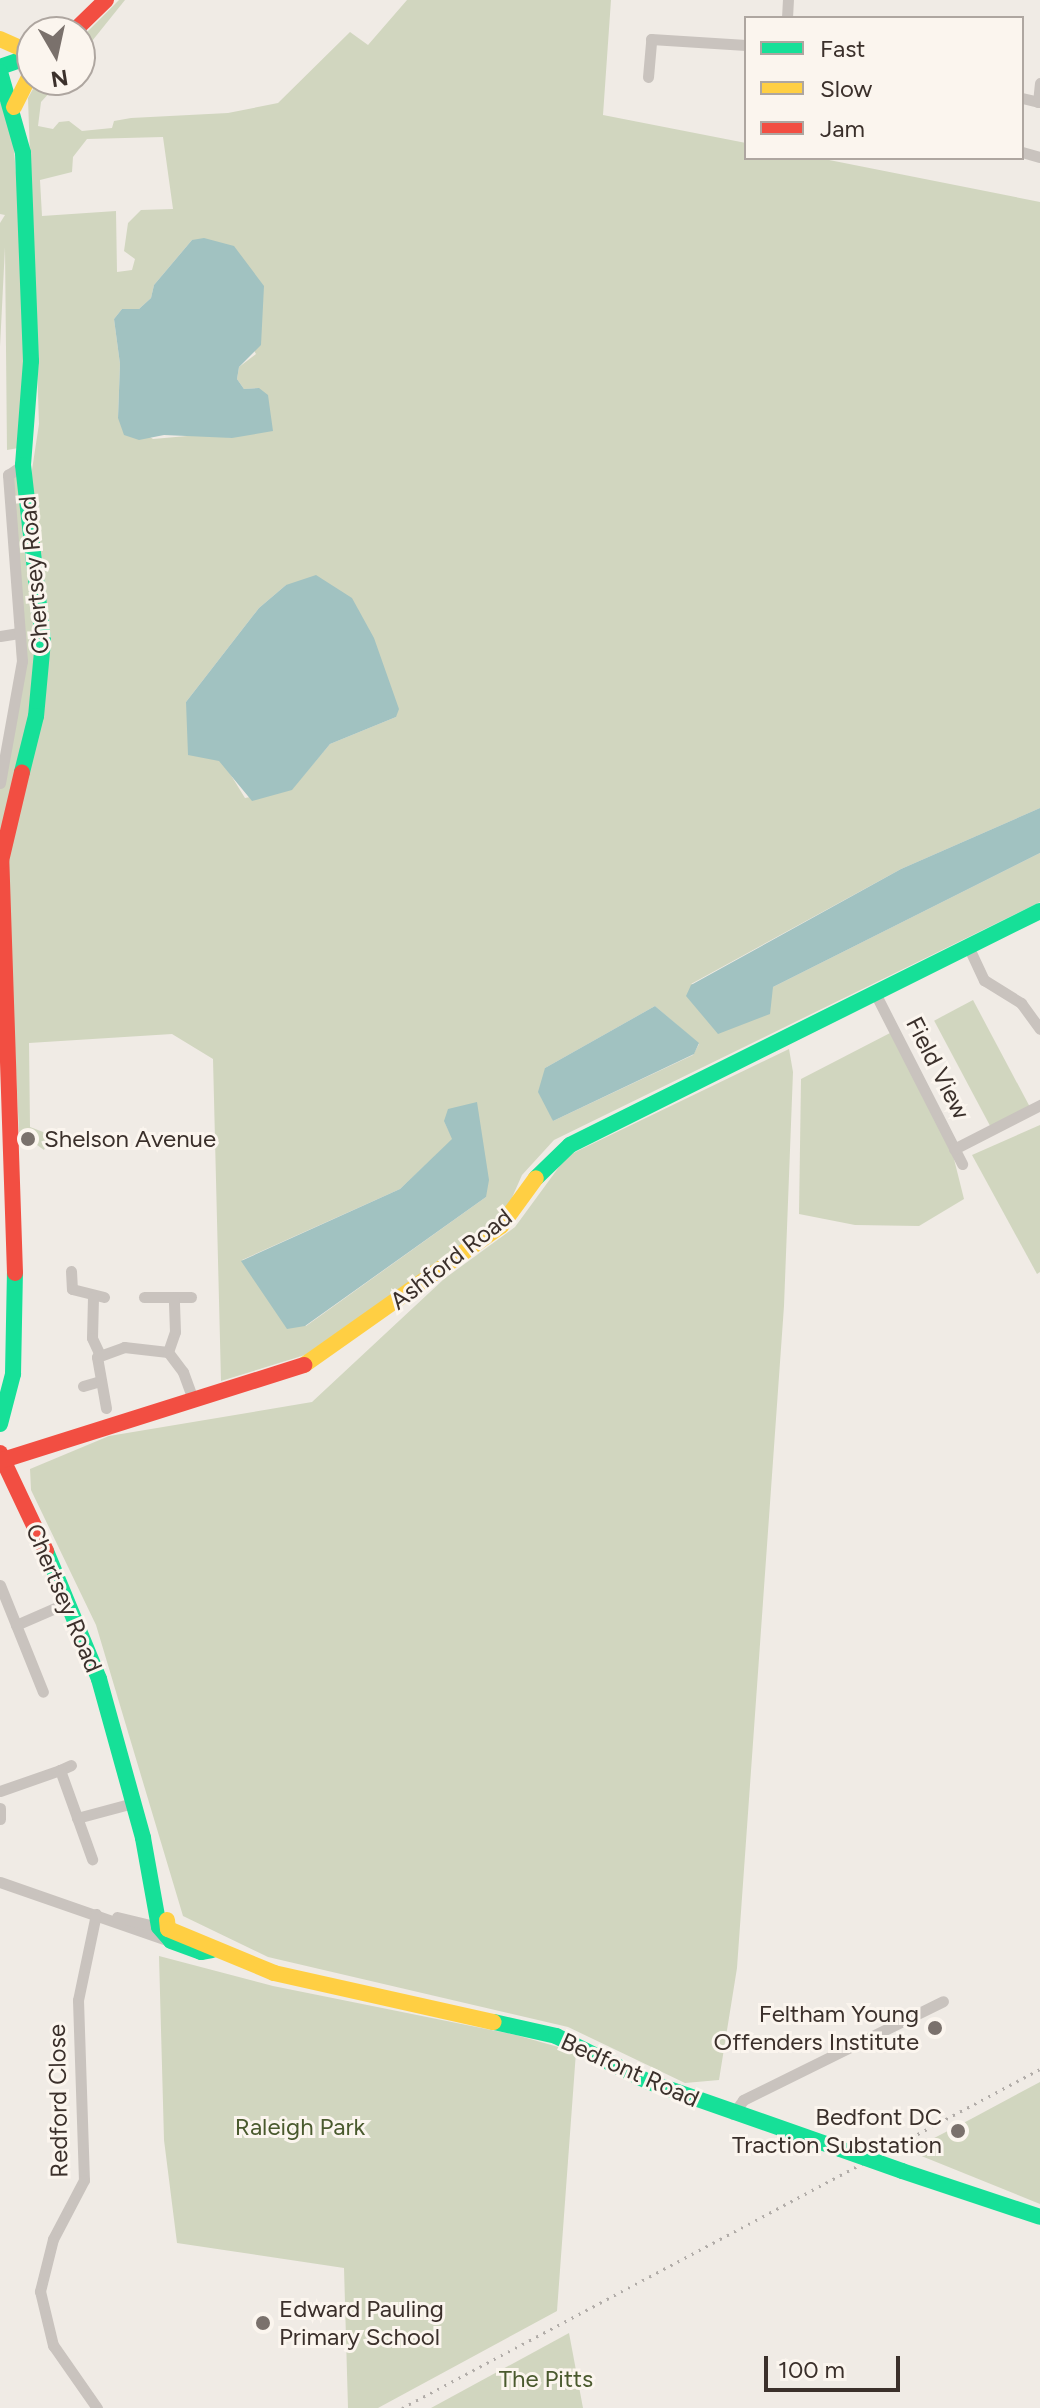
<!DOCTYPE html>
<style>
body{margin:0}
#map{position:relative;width:1040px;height:2408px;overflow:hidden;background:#f0ebe5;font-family:Figtree,sans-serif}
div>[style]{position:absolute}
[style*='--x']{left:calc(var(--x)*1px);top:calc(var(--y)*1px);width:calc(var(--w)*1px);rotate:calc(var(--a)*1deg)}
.green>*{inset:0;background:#d1d6bf;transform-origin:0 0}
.water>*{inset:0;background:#a1c2c1}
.street>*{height:11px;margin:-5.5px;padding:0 5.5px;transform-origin:5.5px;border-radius:5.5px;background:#c9c3be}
.fast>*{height:16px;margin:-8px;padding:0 8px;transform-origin:8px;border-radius:8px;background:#16e098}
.slow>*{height:16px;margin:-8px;padding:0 8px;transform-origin:8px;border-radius:8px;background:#ffcf43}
.jam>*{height:16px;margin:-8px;padding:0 8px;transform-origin:8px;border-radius:8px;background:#f24e42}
.rail>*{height:3px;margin-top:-1.5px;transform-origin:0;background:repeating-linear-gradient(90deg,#b1aca8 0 2px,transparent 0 8px)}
.fast-bridge>*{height:16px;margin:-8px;padding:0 8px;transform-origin:8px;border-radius:8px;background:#16e098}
.dots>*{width:22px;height:22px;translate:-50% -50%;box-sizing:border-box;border:4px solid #fbf5ee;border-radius:50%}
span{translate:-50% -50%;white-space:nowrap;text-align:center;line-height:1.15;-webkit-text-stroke:6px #fbf5ee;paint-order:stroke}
.street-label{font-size:24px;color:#3b302b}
.poi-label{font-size:24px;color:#3b302b}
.left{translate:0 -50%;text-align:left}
.right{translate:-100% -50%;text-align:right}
.park-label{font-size:24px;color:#4a5a2e}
.legend{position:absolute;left:744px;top:16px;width:280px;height:144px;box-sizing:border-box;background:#fbf5ee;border:2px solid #aea6a0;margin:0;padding:10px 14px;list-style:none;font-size:24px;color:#3b302b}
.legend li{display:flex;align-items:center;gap:16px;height:40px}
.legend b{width:40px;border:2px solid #aea6a0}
.north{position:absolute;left:16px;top:16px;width:80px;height:80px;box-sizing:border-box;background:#fbf5ee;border:2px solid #aea6a0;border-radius:50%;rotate:171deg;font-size:22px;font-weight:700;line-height:32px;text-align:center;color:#3b302b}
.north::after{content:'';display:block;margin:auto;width:28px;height:36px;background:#7a716c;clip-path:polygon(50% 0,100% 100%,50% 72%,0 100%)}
.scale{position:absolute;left:764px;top:2356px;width:136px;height:36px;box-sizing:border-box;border:4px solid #3b302b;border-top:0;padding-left:10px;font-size:24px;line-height:28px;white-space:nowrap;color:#3b302b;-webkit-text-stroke:6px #fbf5ee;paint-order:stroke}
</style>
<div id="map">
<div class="green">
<i style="clip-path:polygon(119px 0,125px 0,80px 56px,80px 39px)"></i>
<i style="clip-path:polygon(evenodd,407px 0,611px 0,603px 115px,746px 143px,746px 158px,819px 158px,1040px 202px,1040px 808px,901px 869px,691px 984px,773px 987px,1040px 853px,1040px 902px,554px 1140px,522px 1175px,507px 1209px,479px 1233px,305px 1355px,221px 1381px,213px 1059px,172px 1034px,29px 1043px,30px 1127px,51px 1135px,44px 1150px,19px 1132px,6px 861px,41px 708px,30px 483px,39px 424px,28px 98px,38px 80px,61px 80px,41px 102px,38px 126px,53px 129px,59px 122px,69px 121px,82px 131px,112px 128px,114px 121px,131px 118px,228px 113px,278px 103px,350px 32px,368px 45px,407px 0,163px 137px,173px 209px,141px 210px,128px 223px,124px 251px,135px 259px,132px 270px,117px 272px,116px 211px,42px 216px,40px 180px,72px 172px,73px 157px,87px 139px,163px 137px,407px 0,192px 240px,256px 354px,239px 367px,237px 379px,244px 389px,258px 388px,232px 438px,210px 434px,153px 439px,118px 417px,120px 364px,114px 319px,122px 309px,139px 309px,151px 298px,154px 285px,192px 240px,407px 0,286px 585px,396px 717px,330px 744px,292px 789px,245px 798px,186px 702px,259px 608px,286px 585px,407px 0,655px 1006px,699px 1044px,693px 1055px,553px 1121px,545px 1068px,655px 1006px,407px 0,444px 1121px,486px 1197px,306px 1326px,242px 1260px,400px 1189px,453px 1139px,444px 1121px)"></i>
<i style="clip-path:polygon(0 101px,12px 129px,17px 184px,30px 446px,7px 450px,5px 247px,0 347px,0 223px,5px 215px,0 214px)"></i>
<i style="clip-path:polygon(18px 465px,43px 641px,4px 844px,0 1017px,0 783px,19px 697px,8px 475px)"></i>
<i style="left:973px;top:1000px;width:121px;height:44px;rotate:62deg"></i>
<i style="clip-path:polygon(892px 1032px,953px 1155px,964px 1199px,919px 1226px,855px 1225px,799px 1214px,801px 1079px)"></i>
<i style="clip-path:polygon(789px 1049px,793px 1072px,784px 1306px,737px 1968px,719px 2080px,685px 2083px,568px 2027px,268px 1957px,183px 1916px,96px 1625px,31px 1490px,30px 1469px,109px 1436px,312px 1402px,444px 1279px,515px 1227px,567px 1156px)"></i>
<i style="clip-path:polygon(1040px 1125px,1040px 1272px,1037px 1274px,972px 1155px)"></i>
<i style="clip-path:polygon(159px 1956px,273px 1986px,516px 2035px,576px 2052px,557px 2311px,378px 2408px,348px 2408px,344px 2268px,177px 2243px,164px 2140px)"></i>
<i style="clip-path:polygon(1040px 2082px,1040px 2204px,909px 2151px,971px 2119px)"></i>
<i style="clip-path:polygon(569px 2333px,583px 2408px,431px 2408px)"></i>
</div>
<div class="water">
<i style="clip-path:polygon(204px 238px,234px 246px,264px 286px,261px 345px,239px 367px,237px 379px,244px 389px,259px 388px,268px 395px,273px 431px,232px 438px,164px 435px,139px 440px,124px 435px,118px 418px,120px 364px,114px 319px,122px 309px,139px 309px,151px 298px,154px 285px,192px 240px)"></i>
<i style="clip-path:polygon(316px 575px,352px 598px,374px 638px,399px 709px,396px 717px,330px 744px,292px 790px,252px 801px,219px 761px,188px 755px,186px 702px,259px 608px,286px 585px)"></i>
<i style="clip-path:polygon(1040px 808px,1040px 853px,773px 987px,770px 1014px,718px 1034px,686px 996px,691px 985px,901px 869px)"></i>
<i style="clip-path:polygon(655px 1006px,699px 1043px,694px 1054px,553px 1121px,538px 1092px,545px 1068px)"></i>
<i style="clip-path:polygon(477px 1102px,489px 1180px,486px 1197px,305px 1326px,287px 1329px,241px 1261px,400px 1189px,452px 1139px,444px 1121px,448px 1109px)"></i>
</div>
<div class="street">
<i style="--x:787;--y:18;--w:18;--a:-87"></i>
<i style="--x:648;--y:77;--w:38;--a:-85"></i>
<i style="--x:651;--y:39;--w:95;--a:3.6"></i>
<i style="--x:1022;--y:98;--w:18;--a:13"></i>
<i style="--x:1038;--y:102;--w:19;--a:-84"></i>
<i style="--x:1022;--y:152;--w:18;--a:16"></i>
<i style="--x:0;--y:636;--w:19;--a:-9"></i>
<i style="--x:0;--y:783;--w:124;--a:-79.8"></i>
<i style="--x:22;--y:661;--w:187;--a:-94.3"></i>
<i style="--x:8;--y:475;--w:18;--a:-34"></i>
<i style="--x:968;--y:946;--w:38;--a:65"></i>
<i style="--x:984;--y:980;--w:44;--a:31.9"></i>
<i style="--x:1021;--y:1003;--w:32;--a:54"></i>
<i style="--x:875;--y:993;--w:192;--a:63"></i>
<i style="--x:954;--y:1149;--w:97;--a:-27.1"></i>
<i style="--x:71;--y:1271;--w:18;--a:87"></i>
<i style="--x:72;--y:1289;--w:33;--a:14"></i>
<i style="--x:93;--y:1297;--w:41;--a:91.4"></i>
<i style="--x:92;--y:1338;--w:17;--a:65"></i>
<i style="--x:144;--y:1297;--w:47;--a:0"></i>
<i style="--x:168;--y:1352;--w:21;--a:-71"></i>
<i style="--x:175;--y:1332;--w:35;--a:-92"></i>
<i style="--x:83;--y:1386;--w:18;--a:-16"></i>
<i style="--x:106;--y:1408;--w:52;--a:-100"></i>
<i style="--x:97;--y:1357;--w:29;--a:-20"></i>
<i style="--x:124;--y:1347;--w:44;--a:6.5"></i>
<i style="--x:168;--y:1352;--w:25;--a:53"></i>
<i style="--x:183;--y:1372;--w:30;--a:70"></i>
<i style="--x:0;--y:1585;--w:115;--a:68.1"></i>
<i style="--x:16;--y:1625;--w:58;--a:-23.5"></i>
<i style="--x:60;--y:1770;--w:12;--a:-24"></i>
<i style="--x:0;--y:1791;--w:64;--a:-19.3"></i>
<i style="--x:60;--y:1770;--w:95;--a:70.2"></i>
<i style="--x:0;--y:1808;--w:11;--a:90"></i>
<i style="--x:77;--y:1818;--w:58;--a:-15"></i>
<i style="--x:0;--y:1882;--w:179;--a:19.2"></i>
<i style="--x:96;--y:1914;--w:88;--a:101.8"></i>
<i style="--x:78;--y:2000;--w:180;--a:88.1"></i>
<i style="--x:84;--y:2180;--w:67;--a:117.7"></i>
<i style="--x:53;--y:2239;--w:54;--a:104"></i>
<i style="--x:40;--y:2291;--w:56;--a:76.5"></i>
<i style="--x:53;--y:2345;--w:77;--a:55.1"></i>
<i style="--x:117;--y:1917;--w:46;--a:13.7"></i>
<i style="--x:733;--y:2114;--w:17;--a:-54"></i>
<i style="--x:743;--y:2100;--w:223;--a:-26.3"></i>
</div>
<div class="fast">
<i style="--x:0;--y:67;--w:34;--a:-19"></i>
<i style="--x:0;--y:72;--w:84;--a:74.1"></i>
<i style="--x:23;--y:153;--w:208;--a:87.8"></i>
<i style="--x:31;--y:361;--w:104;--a:94.4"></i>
<i style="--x:23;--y:465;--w:177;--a:83.5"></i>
<i style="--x:43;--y:641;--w:75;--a:95.3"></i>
<i style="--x:36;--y:716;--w:58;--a:104"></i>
<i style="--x:536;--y:1178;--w:47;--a:-44.1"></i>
<i style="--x:570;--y:1145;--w:525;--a:-26.47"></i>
<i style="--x:0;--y:1424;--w:52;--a:-75.4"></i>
<i style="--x:13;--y:1374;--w:101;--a:-88.9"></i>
<i style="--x:46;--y:1551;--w:139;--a:67.5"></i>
<i style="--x:99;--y:1679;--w:165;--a:74.5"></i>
<i style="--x:143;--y:1838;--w:90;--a:79.8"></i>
<i style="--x:159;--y:1927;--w:18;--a:49"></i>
<i style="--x:171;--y:1941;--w:32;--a:20"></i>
<i style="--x:201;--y:1952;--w:11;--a:-10"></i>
<i style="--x:494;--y:2022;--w:64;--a:12.7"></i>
<i style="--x:556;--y:2036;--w:104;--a:26.3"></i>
<i style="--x:649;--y:2082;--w:202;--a:19.3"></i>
<i style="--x:902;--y:2171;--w:145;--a:18.4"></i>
</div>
<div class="slow">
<i style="--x:0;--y:39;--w:35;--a:24"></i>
<i style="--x:14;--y:107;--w:40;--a:-63.4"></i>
<i style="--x:304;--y:1365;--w:241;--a:-35.2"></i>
<i style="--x:501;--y:1226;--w:59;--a:-53.9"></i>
<i style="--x:167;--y:1920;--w:9;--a:84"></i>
<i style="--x:168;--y:1929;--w:115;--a:22.5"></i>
<i style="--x:274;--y:1973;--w:225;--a:12.6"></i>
</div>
<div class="jam">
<i style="--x:73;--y:32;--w:46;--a:-44.1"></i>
<i style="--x:15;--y:1273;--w:412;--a:-91.9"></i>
<i style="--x:1;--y:861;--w:91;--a:-76.7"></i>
<i style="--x:0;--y:1453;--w:8;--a:90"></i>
<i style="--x:46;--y:1551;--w:101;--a:-115.3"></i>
<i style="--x:3;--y:1460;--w:316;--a:-17.5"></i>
</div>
<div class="rail">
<i style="--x:402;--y:2408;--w:722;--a:-27.98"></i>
</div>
<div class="fast-bridge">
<i style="--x:840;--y:2149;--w:66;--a:19.5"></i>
</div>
<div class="dots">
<i style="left:28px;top:1139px;background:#7a716c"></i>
<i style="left:935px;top:2028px;background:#7a716c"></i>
<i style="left:958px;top:2131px;background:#7a716c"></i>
<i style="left:263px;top:2323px;background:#7a716c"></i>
</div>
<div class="street-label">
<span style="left:34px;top:575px;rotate:-95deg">Chertsey Road</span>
<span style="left:938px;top:1068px;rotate:63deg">Field View</span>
<span style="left:451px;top:1259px;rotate:-38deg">Ashford Road</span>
<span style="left:64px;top:1598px;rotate:67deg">Chertsey Road</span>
<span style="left:630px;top:2070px;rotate:24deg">Bedfont Road</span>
<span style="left:58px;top:2101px;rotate:-91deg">Redford Close</span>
</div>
<div class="poi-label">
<span class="left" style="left:44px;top:1139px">Shelson Avenue</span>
<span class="right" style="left:919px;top:2028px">Feltham Young<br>Offenders Institute</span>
<span class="right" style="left:942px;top:2131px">Bedfont DC<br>Traction Substation</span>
<span class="left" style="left:279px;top:2323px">Edward Pauling<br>Primary School</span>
</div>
<div class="park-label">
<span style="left:300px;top:2127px">Raleigh Park</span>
<span style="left:546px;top:2379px">The Pitts</span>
</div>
<ul class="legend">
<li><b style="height:10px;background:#16e098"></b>Fast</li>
<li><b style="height:10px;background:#ffcf43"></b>Slow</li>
<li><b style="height:10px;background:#f24e42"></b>Jam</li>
</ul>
<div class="north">N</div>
<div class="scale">100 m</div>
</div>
